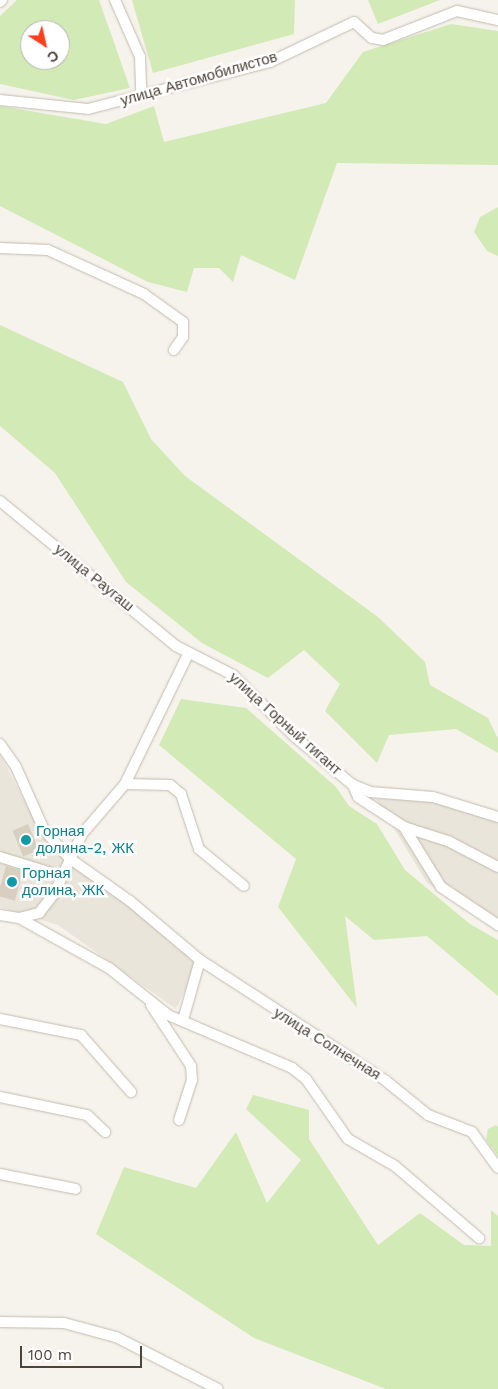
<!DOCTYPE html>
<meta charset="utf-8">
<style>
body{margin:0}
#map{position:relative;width:498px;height:1389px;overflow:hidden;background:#f6f3ec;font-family:"Work Sans",sans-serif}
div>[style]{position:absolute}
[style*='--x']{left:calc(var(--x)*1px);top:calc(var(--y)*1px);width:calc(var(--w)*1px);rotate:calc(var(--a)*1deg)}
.residential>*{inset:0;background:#eae5da}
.green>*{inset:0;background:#d2eab5}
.building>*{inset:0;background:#d8cfc1;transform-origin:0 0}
.roads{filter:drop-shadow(0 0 1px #c2bbae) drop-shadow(0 0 1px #c2bbae)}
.minor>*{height:10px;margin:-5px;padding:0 5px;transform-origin:5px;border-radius:5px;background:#fff}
.dots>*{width:14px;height:14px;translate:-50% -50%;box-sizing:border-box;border:2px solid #fff;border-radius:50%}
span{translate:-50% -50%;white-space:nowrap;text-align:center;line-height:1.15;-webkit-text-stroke:5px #fff;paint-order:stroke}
.street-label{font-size:15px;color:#4b4439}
.culture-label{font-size:15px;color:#0d838f}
.left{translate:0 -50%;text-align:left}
.north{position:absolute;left:20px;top:20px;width:50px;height:50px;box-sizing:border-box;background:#fff;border:1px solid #b7b4b0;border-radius:50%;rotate:145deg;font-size:14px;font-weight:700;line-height:20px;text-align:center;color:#4b4439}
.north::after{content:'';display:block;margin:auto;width:18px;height:22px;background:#fc3f1d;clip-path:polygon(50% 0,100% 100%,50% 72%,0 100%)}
.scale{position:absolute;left:20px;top:1346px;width:122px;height:22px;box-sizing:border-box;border:2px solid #4b4439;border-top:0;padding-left:6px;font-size:15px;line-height:18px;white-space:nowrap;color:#4b4439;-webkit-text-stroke:4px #fff;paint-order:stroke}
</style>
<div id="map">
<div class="residential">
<i style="clip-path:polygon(0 754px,41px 833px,200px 960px,176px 1009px,58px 925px,0 907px)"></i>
<i style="clip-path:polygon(376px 799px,445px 800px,498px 814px,498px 926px,427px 883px)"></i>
</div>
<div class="green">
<i style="clip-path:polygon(evenodd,17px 0,99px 0,130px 88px,74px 100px,0 84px,0 16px,17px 0,30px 30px,60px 30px,60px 60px,30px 60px,30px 30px)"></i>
<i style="clip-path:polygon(132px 0,295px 0,294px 34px,153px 73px)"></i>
<i style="clip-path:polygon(368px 0,440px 0,378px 24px)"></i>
<i style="clip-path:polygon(451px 24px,498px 31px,498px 165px,337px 163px,295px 280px,241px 255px,233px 282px,219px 268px,194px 268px,187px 292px,148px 282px,0 206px,0 106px,106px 124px,154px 106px,164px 142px,326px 103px,363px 52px)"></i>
<i style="clip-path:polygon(498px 207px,498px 256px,487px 251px,474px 232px,480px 217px)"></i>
<i style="clip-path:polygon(0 325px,123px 382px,151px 439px,185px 476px,378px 617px,425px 662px,430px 685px,488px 718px,498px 739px,498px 753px,456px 729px,389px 735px,377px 763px,325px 711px,340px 684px,304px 650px,268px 678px,202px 643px,126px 582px,55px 473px,0 426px)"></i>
<i style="clip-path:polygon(181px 699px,246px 708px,336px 787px,349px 806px,377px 824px,405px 870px,470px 924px,498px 940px,498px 996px,427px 936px,374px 940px,345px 916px,357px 1008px,278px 907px,296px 859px,159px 745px)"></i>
<i style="clip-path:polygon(253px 1095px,309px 1110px,309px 1139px,378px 1245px,420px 1213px,464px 1245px,491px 1246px,491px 1210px,498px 1216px,498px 1389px,386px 1389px,254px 1338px,96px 1234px,124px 1167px,196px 1188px,236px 1132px,267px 1203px,301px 1160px,246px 1109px)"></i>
<i style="clip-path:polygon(496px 1125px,498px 1127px,498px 1156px,486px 1140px,488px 1129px)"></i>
</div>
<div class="building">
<i style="left:28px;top:824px;width:28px;height:17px;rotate:67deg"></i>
<i style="left:6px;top:866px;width:18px;height:31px;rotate:16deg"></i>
</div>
<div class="roads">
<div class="minor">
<i style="--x:115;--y:0;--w:62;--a:66.3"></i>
<i style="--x:140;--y:57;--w:36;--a:88"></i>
<i style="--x:0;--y:2;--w:3;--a:-45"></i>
<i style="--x:0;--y:100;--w:88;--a:5.8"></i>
<i style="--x:88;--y:109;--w:188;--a:-14.5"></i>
<i style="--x:270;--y:62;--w:93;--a:-25.5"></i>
<i style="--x:354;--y:22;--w:24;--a:42"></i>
<i style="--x:372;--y:38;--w:11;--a:10"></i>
<i style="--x:383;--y:40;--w:79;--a:-21.4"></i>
<i style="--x:457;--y:11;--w:42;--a:12.4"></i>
<i style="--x:0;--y:248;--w:48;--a:2.4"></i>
<i style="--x:48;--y:250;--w:106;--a:24.6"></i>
<i style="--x:144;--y:294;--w:48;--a:35.7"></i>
<i style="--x:183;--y:322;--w:15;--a:90"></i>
<i style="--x:183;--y:337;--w:16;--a:125"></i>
<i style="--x:0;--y:501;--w:228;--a:39.5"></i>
<i style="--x:176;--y:646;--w:64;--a:27"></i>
<i style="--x:233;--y:675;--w:88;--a:45"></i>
<i style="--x:295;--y:737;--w:75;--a:39.6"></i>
<i style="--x:353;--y:785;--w:18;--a:22"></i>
<i style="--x:370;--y:792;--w:63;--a:4.5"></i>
<i style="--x:433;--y:797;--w:68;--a:17.1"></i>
<i style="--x:0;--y:744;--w:28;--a:55"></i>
<i style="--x:16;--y:767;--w:69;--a:66"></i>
<i style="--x:44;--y:830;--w:38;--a:48"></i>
<i style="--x:69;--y:858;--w:75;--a:35.2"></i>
<i style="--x:130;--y:901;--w:92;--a:40.1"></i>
<i style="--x:125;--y:784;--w:45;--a:1.3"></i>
<i style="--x:170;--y:785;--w:14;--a:39"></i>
<i style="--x:181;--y:794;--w:58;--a:71.9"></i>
<i style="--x:199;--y:849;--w:58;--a:39.4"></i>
<i style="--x:353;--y:785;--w:13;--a:67"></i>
<i style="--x:358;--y:797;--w:55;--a:33.1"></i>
<i style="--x:404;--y:827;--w:70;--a:58.3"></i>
<i style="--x:441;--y:887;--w:69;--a:33.7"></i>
<i style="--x:404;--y:827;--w:46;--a:17.7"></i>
<i style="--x:448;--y:841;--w:56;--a:27.5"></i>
<i style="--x:0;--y:857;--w:64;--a:17.3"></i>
<i style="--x:0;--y:915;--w:19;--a:9"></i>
<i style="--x:19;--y:918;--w:103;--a:29.1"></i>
<i style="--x:109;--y:968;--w:75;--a:38.5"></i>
<i style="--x:168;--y:1015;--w:135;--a:23.1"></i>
<i style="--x:292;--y:1068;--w:18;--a:38"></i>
<i style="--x:306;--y:1079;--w:73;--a:55"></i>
<i style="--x:348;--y:1139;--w:54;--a:29.9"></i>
<i style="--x:395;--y:1166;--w:111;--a:40.6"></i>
<i style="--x:19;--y:918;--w:21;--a:-14"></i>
<i style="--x:39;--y:913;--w:24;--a:-52"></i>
<i style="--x:54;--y:894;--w:66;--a:-65"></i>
<i style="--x:82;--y:834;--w:66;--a:-49.3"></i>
<i style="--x:125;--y:784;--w:144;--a:-64.1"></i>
<i style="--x:151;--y:1005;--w:73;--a:56.7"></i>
<i style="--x:191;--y:1066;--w:14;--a:86"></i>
<i style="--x:192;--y:1080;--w:42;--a:108"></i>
<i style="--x:0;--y:1019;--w:83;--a:11.2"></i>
<i style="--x:81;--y:1035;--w:76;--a:48.7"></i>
<i style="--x:183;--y:1020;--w:62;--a:-74.2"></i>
<i style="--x:200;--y:960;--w:222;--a:33"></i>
<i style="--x:386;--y:1081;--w:54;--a:39"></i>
<i style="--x:428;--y:1115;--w:47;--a:21.1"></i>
<i style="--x:472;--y:1132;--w:44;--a:54.2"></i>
<i style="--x:0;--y:1097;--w:89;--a:11.7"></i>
<i style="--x:87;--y:1115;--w:25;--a:43"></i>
<i style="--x:0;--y:1174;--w:77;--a:11.2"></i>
<i style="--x:0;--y:1322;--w:64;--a:0.9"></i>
<i style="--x:64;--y:1323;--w:54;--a:15.1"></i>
<i style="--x:116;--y:1337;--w:114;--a:27"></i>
</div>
</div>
<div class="dots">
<i style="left:26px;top:840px;background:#0f9aa8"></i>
<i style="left:12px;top:882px;background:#0f9aa8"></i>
</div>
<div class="street-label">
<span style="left:199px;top:79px;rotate:-16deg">улица Автомобилистов</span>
<span style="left:94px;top:578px;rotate:39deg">улица Раугаш</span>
<span style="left:285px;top:724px;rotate:42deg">улица Горный гигант</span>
<span style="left:327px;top:1044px;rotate:32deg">улица Солнечная</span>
</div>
<div class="culture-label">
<span class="left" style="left:36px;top:840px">Горная<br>долина-2, ЖК</span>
<span class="left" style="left:22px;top:882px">Горная<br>долина, ЖК</span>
</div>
<div class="north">С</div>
<div class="scale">100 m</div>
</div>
